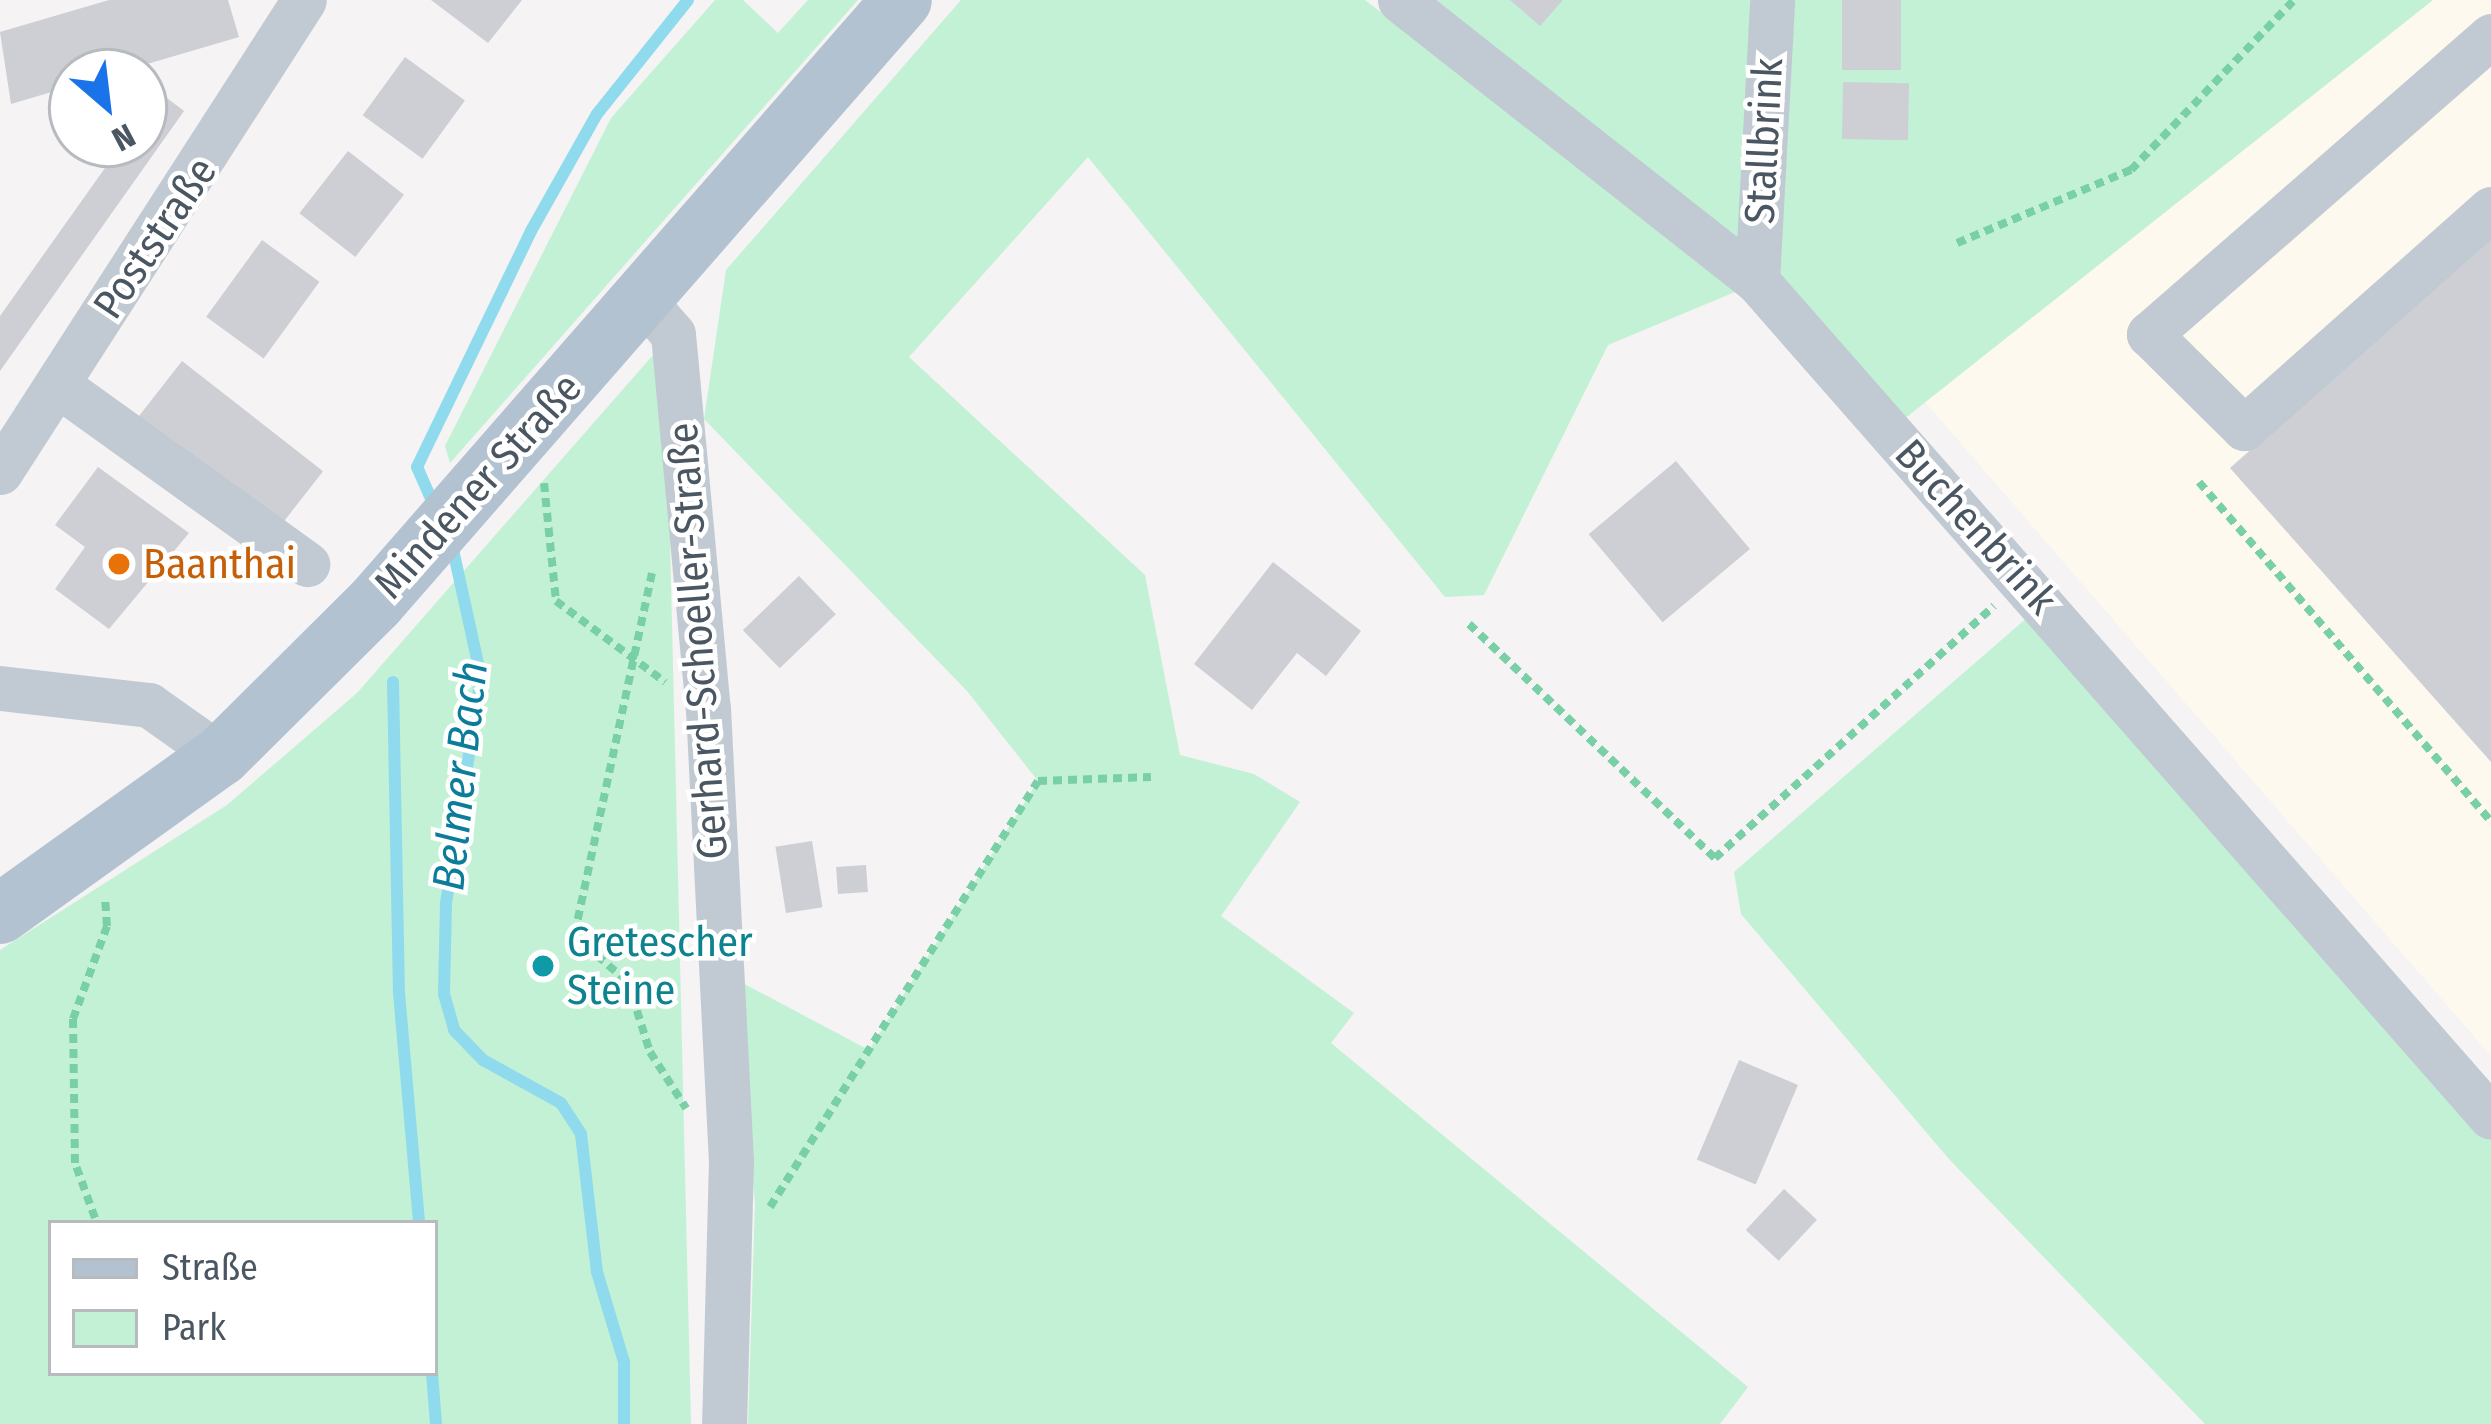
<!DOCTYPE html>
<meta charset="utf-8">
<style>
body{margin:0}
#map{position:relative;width:2491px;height:1424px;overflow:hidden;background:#f5f3f3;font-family:"Fira Sans Condensed",sans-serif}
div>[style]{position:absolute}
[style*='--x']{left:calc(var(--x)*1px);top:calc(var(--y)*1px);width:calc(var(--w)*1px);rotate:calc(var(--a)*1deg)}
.commercial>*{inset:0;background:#fdf9ef}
.green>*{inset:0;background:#c3f1d5}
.stream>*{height:12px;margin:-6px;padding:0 6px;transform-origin:6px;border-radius:6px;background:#90daee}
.building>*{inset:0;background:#cdcfd5;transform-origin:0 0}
.path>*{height:8px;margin-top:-4px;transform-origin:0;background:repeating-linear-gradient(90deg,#7ad0a6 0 9px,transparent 0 15px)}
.minor>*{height:45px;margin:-22.5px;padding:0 22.5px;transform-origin:22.5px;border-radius:22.5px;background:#c1cad2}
.major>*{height:60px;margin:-30px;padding:0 30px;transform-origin:30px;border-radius:30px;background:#b3c2d1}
.dots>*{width:33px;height:33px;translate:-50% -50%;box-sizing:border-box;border:6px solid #fff;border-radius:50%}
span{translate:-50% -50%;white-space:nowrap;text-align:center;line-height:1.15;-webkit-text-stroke:9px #fff;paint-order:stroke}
.street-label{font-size:42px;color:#4a5661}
.food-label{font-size:42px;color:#c56008}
.left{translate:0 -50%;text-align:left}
.culture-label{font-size:42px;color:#0d838f}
.water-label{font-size:45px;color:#0c7c9b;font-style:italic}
.legend{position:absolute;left:48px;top:1220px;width:390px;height:156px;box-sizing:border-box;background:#fff;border:3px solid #b7bbc0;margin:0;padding:15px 21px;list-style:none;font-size:36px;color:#4a5661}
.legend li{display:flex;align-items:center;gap:24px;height:60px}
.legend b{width:60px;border:3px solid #b7bbc0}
.north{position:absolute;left:48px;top:48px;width:120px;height:120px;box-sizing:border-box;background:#fff;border:3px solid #b7bbc0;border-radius:50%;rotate:152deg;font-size:33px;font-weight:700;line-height:48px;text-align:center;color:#4a5661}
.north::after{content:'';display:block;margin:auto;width:42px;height:54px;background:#1a73e8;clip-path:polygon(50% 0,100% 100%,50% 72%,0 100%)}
</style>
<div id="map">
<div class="commercial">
<i style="clip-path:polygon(2433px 0,2491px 0,2491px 1056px,1925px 402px)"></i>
</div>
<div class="green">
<i style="clip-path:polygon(715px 0,743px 0,778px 33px,808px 0,858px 0,450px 463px,445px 446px,611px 118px)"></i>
<i style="clip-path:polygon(961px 0,1365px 0,1742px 289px,1608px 345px,1484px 595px,1445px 597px,1088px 157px,909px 357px,1145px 575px,1180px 755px,1254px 774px,1300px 802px,1221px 916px,1354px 1013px,1331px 1043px,1748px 1387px,1720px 1424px,748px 1424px,755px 1203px,733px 978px,869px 1050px,1038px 781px,967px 691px,704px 419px,726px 270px)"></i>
<i style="clip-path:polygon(1400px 0,2433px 0,1889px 431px,1757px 281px)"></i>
<i style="clip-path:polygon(evenodd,653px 355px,666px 371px,691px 1424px,0 1424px,0 950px,227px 805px,357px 693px,653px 355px,51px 1223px,435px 1223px,435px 1373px,51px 1373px,51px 1223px)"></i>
<i style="clip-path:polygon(2036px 610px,2491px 1136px,2491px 1424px,2205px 1424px,1948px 1158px,1741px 914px,1734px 872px)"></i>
</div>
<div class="stream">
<i style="--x:436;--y:510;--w:47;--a:-113.8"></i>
<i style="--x:417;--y:467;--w:262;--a:-64.2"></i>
<i style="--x:531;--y:231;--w:134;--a:-60.6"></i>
<i style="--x:597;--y:114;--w:146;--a:-51.4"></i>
<i style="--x:452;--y:545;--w:135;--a:77.6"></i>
<i style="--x:481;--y:677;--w:230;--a:98.8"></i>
<i style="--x:446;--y:904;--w:90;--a:91.3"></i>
<i style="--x:444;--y:994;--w:37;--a:74"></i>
<i style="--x:454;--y:1030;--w:42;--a:46"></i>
<i style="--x:483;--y:1060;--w:89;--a:28.9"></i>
<i style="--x:561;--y:1103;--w:37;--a:57"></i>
<i style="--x:581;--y:1134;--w:139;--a:83.4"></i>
<i style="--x:597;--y:1272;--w:94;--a:73.3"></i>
<i style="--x:624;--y:1362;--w:62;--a:90"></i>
<i style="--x:393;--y:682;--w:311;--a:88.9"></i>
<i style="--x:399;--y:993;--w:231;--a:85"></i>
<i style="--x:432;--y:1373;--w:51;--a:85.5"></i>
</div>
<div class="building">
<i style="clip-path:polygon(109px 0,228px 0,239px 37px,120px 72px,72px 72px,72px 86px,11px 104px,0 32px)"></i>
<i style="clip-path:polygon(431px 0,522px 0,488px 43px)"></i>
<i style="clip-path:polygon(1510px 0,1563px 0,1540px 26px)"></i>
<i style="left:1842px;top:0;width:59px;height:70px"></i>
<i style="left:405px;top:57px;width:74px;height:72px;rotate:36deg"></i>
<i style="left:1843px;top:82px;width:66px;height:57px;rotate:1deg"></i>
<i style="clip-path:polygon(159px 92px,184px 111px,0 371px,0 316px,122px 144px,144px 144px,144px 113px)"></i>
<i style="left:348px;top:151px;width:71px;height:79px;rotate:38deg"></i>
<i style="clip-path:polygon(2491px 238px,2491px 762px,2230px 468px)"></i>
<i style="left:262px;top:240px;width:71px;height:95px;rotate:36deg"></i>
<i style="left:182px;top:361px;width:179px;height:72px;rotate:38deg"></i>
<i style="left:1676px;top:461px;width:115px;height:114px;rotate:50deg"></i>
<i style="clip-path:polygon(98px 467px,189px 533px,109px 629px,55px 589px,85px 547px,55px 525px)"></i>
<i style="clip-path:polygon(1273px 562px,1361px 631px,1326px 676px,1297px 653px,1252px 710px,1194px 664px)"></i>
<i style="left:799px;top:576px;width:53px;height:78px;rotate:46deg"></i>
<i style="left:812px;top:841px;width:67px;height:37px;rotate:81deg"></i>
<i style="left:866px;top:865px;width:27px;height:30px;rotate:86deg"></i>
<i style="left:1739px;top:1060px;width:64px;height:108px;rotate:23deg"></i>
<i style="left:1784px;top:1189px;width:45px;height:56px;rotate:43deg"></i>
</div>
<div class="path">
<i style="--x:1957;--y:243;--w:189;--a:-22.8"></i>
<i style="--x:2131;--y:170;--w:236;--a:-46.2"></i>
<i style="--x:2199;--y:482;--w:447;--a:49.3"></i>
<i style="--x:544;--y:483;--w:119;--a:84.2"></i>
<i style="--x:556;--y:601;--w:136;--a:36.6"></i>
<i style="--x:652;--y:573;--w:371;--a:102.1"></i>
<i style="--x:574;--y:936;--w:71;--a:40.4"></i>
<i style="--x:628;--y:982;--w:73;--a:72.6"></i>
<i style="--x:650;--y:1052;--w:67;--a:57.3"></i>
<i style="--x:1469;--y:624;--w:340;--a:43.6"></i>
<i style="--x:1715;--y:858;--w:376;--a:-42.1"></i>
<i style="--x:770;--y:1207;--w:503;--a:-57.83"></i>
<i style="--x:1038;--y:781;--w:113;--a:-2"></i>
<i style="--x:95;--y:1218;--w:59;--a:-110"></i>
<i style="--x:75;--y:1163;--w:144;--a:-90.8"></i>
<i style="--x:73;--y:1019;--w:99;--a:-69.9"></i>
<i style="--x:107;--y:926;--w:27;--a:-94"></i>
</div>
<div class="minor">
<i style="--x:1400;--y:0;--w:454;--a:38.2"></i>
<i style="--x:1757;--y:281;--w:1112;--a:48.72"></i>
<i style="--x:2491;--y:36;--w:454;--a:138.9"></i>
<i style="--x:2149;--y:334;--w:134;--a:44.7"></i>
<i style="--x:2244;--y:428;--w:330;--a:-41.6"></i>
<i style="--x:1757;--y:281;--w:281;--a:-86.9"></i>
<i style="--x:643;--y:300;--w:45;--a:48.6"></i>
<i style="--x:673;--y:334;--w:376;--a:84.7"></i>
<i style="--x:708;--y:708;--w:453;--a:87.1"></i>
<i style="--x:731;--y:1160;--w:264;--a:91.5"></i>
<i style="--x:58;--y:385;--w:307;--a:35.7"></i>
<i style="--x:0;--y:472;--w:561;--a:-57.22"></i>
<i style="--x:0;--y:688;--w:150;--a:6.5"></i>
<i style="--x:149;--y:705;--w:88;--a:35.3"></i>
</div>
<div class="major">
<i style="--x:0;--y:914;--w:272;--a:-35.6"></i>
<i style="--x:221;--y:756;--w:218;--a:-44.8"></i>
<i style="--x:376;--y:602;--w:799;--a:-48.85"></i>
</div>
<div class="dots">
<i style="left:119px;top:564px;background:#e8710a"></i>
<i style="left:543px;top:966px;background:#0f9aa8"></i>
</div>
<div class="street-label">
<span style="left:1764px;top:141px;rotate:-87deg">Stallbrink</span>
<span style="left:155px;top:238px;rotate:-56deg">Poststraße</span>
<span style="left:478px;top:486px;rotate:-48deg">Mindener Straße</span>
<span style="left:1976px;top:527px;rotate:48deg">Buchenbrink</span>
<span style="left:698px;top:641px;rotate:-94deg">Gerhard-Schoeller-Straße</span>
</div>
<div class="food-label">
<span class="left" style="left:143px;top:564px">Baanthai</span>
</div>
<div class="culture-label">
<span class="left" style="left:567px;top:966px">Gretescher<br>Steine</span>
</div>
<div class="water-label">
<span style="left:461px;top:776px;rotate:-84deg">Belmer Bach</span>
</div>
<ul class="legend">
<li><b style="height:15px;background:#b3c2d1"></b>Straße</li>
<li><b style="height:33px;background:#c3f1d5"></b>Park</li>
</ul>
<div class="north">N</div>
</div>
